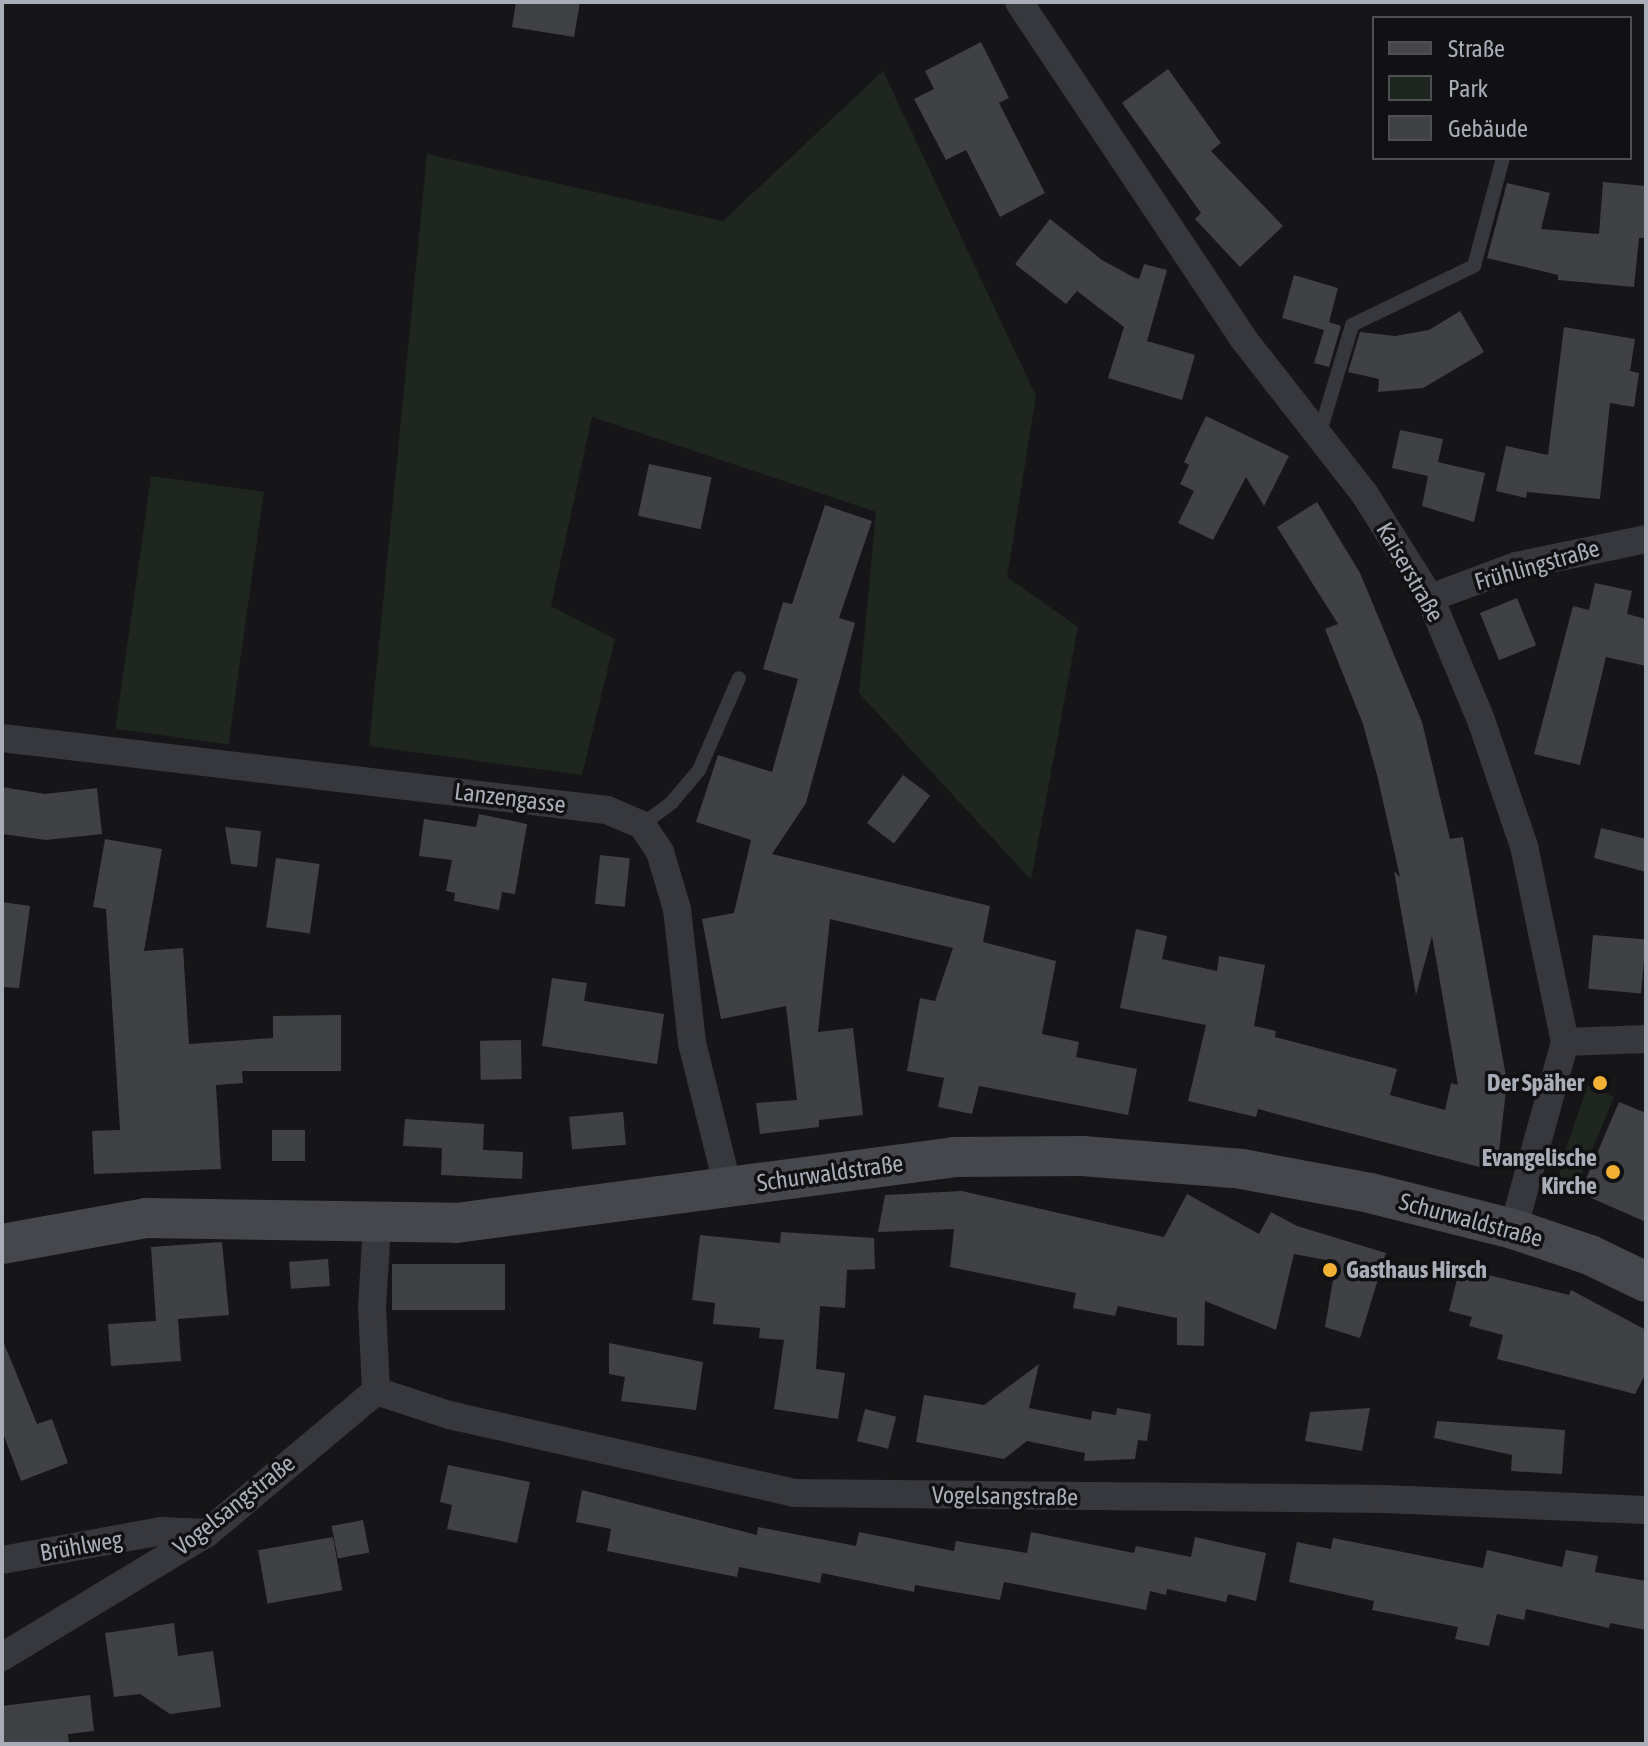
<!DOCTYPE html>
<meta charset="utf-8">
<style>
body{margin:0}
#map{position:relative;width:1648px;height:1746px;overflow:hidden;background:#161618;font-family:"Asap Condensed",sans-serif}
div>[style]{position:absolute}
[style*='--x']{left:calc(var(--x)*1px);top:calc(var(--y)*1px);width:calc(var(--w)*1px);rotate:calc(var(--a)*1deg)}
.green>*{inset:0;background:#1e261f;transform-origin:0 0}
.building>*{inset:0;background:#404145;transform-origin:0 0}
.service>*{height:14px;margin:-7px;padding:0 7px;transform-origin:7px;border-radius:7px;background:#37383d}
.minor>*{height:28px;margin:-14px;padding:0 14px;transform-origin:14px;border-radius:14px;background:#37383d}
.secondary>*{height:40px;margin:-20px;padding:0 20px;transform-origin:20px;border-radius:20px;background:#45474d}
.dots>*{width:22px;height:22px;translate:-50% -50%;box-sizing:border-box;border:4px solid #111113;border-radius:50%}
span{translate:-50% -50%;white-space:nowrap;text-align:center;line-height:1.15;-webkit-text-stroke:7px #111113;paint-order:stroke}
.street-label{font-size:24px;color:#a8adb8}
.poi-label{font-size:24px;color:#a8adb8;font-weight:700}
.right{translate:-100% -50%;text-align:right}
.left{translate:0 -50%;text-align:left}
.frame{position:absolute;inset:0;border:4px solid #a8adb8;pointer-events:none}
.legend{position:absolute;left:1372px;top:16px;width:260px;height:144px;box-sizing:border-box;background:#111113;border:2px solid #4d4f55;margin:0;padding:10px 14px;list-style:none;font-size:24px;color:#a8adb8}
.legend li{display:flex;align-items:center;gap:16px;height:40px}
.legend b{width:40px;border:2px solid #4d4f55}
</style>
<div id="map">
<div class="green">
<i style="clip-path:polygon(883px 71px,1036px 396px,1007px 577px,1078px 627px,1031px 880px,859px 693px,876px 512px,592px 417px,551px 606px,615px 639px,582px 775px,369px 746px,427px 154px,723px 221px)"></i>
<i style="left:151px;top:476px;width:114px;height:255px;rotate:8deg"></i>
<i style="clip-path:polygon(1588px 1085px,1614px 1097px,1572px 1198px,1562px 1188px,1559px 1168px)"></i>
</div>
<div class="building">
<i style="clip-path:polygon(516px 2px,580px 2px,574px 37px,512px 27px)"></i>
<i style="clip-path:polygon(981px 42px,1009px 98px,999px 103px,1045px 193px,1000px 217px,966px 150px,946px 160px,914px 99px,934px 89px,925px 71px)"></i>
<i style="clip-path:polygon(1168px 69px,1221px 143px,1211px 151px,1283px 226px,1240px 267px,1195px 219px,1201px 213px,1122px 103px)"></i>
<i style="clip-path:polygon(1603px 182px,1646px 186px,1646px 238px,1639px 238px,1634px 287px,1558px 280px,1558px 275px,1487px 258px,1507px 183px,1550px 193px,1541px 229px,1599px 234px)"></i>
<i style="clip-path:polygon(1050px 219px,1102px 260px,1133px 277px,1139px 279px,1144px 264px,1167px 270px,1147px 341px,1195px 355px,1182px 400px,1108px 378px,1124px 327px,1077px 291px,1066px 304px,1015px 264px)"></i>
<i style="clip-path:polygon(1294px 275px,1338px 288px,1329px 322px,1341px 326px,1329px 367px,1314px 363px,1324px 330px,1282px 318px)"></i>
<i style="clip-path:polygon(1460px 311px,1484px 352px,1423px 388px,1378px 392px,1379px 379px,1348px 372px,1360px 332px,1395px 336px,1429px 330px)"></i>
<i style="clip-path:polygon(1564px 327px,1635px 339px,1630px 371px,1639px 373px,1634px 407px,1610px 403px,1600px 499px,1527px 492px,1526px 498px,1496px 491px,1506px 446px,1548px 455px)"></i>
<i style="clip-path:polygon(1206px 416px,1289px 456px,1264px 506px,1246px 477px,1213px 540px,1178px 523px,1194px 491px,1180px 484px,1189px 465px,1184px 462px)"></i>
<i style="clip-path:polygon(1400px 430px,1443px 439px,1438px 462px,1485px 473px,1474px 522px,1422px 506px,1428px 476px,1392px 468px)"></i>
<i style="left:649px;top:464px;width:64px;height:53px;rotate:12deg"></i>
<i style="clip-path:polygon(1317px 502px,1360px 573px,1422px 722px,1450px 839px,1463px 837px,1507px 1082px,1499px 1151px,1492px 1149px,1487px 1169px,1258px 1109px,1256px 1117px,1188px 1101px,1206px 1025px,1120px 1008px,1136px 929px,1167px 936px,1162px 959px,1217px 971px,1219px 956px,1265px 965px,1254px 1026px,1276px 1031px,1275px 1037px,1397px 1069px,1390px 1095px,1445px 1110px,1451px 1083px,1458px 1085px,1432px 936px,1416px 995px,1394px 871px,1400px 877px,1378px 779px,1363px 724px,1325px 629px,1338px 624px,1277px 527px)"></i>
<i style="clip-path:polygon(825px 505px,872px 521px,839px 618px,855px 623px,806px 803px,772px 854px,990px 906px,983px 942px,1056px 961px,1042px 1034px,1079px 1042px,1076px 1057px,1137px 1069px,1128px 1115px,979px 1086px,972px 1114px,938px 1107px,944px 1078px,907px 1071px,920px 998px,935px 1001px,953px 948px,830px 919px,818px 1032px,853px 1028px,863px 1115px,819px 1120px,819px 1127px,760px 1134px,756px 1103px,797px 1100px,786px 1006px,721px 1019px,702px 919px,734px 913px,751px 840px,696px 822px,718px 755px,772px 772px,798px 679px,763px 669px,783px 602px,792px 604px)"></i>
<i style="clip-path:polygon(1595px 583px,1632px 591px,1627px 614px,1646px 619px,1646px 666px,1606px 657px,1580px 765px,1534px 754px,1573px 606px,1589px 610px)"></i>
<i style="left:1517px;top:598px;width:51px;height:40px;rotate:68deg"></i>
<i style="left:903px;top:775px;width:34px;height:60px;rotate:37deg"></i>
<i style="clip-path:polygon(2px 787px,45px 794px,97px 788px,102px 834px,46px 840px,2px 834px)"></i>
<i style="clip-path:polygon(479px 814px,527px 824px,515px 894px,502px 892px,499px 910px,454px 901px,455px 893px,446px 891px,452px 860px,419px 856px,424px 819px,476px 827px)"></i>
<i style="clip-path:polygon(225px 827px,261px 831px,257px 867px,231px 864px)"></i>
<i style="clip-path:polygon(1601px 828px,1646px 839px,1646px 872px,1594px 858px)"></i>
<i style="clip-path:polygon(105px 839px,162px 849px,144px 951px,183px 948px,189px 1044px,273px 1038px,273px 1016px,341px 1015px,341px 1071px,242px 1071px,243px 1083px,216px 1085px,221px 1169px,94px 1174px,92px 1131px,120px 1130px,106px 909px,93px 907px)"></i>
<i style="left:600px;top:855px;width:30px;height:49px;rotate:6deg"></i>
<i style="left:276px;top:858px;width:44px;height:70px;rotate:8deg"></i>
<i style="clip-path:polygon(2px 902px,30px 906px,19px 988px,2px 987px)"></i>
<i style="left:1593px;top:935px;width:53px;height:54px;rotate:5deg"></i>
<i style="clip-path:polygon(552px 978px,587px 983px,584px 1001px,664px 1014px,657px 1064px,542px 1046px)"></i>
<i style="left:521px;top:1040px;width:39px;height:41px;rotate:89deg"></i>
<i style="clip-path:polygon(1619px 1102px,1646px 1113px,1646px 1222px,1580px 1193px)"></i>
<i style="left:623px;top:1112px;width:33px;height:54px;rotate:85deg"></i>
<i style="clip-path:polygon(405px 1119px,484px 1124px,483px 1150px,523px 1152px,522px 1179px,441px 1175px,442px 1148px,403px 1146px)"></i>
<i style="left:272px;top:1130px;width:33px;height:31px"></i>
<i style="clip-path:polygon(962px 1191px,1164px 1237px,1187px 1194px,1259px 1234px,1271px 1212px,1297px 1226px,1386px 1253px,1360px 1338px,1325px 1327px,1336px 1262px,1294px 1254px,1276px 1330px,1205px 1301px,1204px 1346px,1177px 1345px,1177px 1318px,1118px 1306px,1115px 1316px,1073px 1308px,1076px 1293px,950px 1267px,954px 1229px,878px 1232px,885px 1195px)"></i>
<i style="clip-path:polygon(781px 1232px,874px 1238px,875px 1269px,847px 1270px,845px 1308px,820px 1306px,816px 1369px,845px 1373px,838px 1419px,774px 1409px,784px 1340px,759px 1338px,760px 1328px,713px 1324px,715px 1303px,692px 1300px,700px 1235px,780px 1243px)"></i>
<i style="clip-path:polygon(222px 1242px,229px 1315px,178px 1319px,181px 1361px,111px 1366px,108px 1324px,156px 1321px,151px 1247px)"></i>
<i style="left:328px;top:1259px;width:27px;height:39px;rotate:86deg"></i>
<i style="left:505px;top:1264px;width:46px;height:113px;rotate:90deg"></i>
<i style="clip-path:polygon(1460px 1268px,1569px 1295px,1571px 1290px,1646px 1330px,1646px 1373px,1635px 1394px,1497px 1359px,1503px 1335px,1469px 1326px,1472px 1317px,1449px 1311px)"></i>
<i style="clip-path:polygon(3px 1341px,37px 1424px,52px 1419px,68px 1463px,21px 1481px,2px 1431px)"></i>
<i style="clip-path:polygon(609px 1343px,703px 1362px,696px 1410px,621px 1401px,625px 1377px,609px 1374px)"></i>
<i style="clip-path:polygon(1039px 1364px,1029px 1408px,1091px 1420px,1092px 1411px,1116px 1415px,1117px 1408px,1151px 1414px,1147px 1441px,1138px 1440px,1135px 1459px,1084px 1461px,1085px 1453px,1027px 1441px,1004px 1459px,916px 1442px,924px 1395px,984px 1405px)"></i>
<i style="clip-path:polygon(1370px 1408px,1362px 1451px,1305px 1441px,1310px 1412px)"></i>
<i style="left:865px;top:1409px;width:32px;height:33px;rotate:14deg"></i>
<i style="clip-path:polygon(1437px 1421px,1565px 1430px,1562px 1474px,1511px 1471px,1512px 1455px,1434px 1438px)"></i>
<i style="clip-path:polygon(448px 1465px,530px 1482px,517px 1543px,447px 1529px,452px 1505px,440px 1502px)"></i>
<i style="clip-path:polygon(582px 1490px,757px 1535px,758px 1527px,856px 1546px,859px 1532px,954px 1551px,956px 1541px,1027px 1553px,1031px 1532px,1134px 1553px,1136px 1546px,1191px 1557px,1195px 1537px,1266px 1553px,1256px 1601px,1228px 1594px,1226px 1602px,1167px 1589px,1166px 1595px,1150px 1591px,1146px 1610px,1004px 1582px,1000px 1600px,915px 1585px,914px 1592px,822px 1573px,820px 1583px,739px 1567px,737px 1577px,607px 1551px,611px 1529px,576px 1522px)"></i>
<i style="left:363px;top:1520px;width:33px;height:32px;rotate:79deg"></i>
<i style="left:333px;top:1537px;width:54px;height:76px;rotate:80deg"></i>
<i style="clip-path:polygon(1333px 1538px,1483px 1568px,1487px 1550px,1562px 1567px,1566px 1550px,1598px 1556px,1595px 1572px,1646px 1581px,1646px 1630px,1610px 1623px,1609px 1628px,1526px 1609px,1524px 1620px,1497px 1614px,1489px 1646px,1455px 1639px,1458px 1627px,1372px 1610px,1374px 1601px,1289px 1582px,1297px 1542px,1331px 1549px)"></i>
<i style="clip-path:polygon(174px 1623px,178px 1656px,213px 1651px,221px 1707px,170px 1714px,140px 1694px,114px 1697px,105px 1633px)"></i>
<i style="clip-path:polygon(90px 1695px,94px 1731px,68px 1734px,69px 1744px,2px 1744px,2px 1706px)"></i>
</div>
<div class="service">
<i style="--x:1320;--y:432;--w:112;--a:-73.3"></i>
<i style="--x:1352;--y:325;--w:136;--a:-25.8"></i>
<i style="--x:1474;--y:266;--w:112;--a:-75"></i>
<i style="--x:642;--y:825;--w:38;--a:-37"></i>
<i style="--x:672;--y:802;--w:42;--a:-49.8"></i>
<i style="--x:699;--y:770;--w:100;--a:-66.5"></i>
</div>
<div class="minor">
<i style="--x:1019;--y:2;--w:402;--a:56.3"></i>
<i style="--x:1242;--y:337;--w:198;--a:52"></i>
<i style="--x:1364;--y:493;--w:124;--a:57.8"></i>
<i style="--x:1430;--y:598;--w:132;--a:67.3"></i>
<i style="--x:1481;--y:720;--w:133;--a:71.2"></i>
<i style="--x:1524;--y:846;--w:200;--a:78.2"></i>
<i style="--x:1565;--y:1042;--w:194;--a:105.5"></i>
<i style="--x:1430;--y:598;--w:92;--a:-20.4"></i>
<i style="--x:1516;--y:566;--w:133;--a:-11.7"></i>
<i style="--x:2;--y:738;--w:609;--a:6.79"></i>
<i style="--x:607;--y:810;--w:38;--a:23"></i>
<i style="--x:642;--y:825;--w:32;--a:56"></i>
<i style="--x:660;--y:852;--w:59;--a:73.4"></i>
<i style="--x:677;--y:909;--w:135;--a:83.6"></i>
<i style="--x:692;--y:1043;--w:148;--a:76"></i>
<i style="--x:1565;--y:1042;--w:81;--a:-2.1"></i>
<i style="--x:376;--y:1391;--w:77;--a:18.2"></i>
<i style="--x:449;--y:1415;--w:354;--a:12.7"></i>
<i style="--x:794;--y:1493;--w:590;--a:0.58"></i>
<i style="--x:1384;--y:1499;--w:262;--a:2.4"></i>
<i style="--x:376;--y:1391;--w:84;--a:-92.7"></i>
<i style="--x:372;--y:1307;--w:82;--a:-86.5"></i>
<i style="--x:2;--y:1560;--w:163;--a:-10.3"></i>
<i style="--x:162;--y:1531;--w:45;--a:2.5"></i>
<i style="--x:2;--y:1657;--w:240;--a:-31.2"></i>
<i style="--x:207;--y:1533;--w:221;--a:-40"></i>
</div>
<div class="secondary">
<i style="--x:2;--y:1244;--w:146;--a:-10.2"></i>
<i style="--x:146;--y:1218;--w:310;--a:0.9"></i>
<i style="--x:456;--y:1223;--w:503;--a:-7.53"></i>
<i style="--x:955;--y:1157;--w:127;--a:-0.5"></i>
<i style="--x:1082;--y:1156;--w:161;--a:4.6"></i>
<i style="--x:1242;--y:1169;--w:130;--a:10.6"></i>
<i style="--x:1370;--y:1193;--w:147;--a:14.1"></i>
<i style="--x:1513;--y:1229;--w:81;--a:18.7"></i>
<i style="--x:1590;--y:1255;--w:62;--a:25.7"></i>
</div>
<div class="dots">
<i style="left:1600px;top:1083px;background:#f2b134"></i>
<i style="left:1613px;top:1172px;background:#f2b134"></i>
<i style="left:1330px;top:1270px;background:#f2b134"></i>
</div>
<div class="street-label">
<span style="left:1537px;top:565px;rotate:-16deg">Frühlingstraße</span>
<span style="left:1410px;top:572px;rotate:60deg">Kaiserstraße</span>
<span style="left:510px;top:798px;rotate:7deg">Lanzengasse</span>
<span style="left:830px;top:1173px;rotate:-8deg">Schurwaldstraße</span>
<span style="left:1471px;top:1220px;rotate:15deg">Schurwaldstraße</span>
<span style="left:1005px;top:1496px;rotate:1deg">Vogelsangstraße</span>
<span style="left:234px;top:1505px;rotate:-38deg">Vogelsangstraße</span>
<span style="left:81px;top:1546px;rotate:-10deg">Brühlweg</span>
</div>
<div class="poi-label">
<span class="right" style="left:1584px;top:1083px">Der Späher</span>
<span class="right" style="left:1597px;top:1172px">Evangelische<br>Kirche</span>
<span class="left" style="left:1346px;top:1270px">Gasthaus Hirsch</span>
</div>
<div class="frame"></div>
<ul class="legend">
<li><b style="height:10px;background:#45474d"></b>Straße</li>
<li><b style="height:22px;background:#1e261f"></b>Park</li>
<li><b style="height:22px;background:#404145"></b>Gebäude</li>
</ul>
</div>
